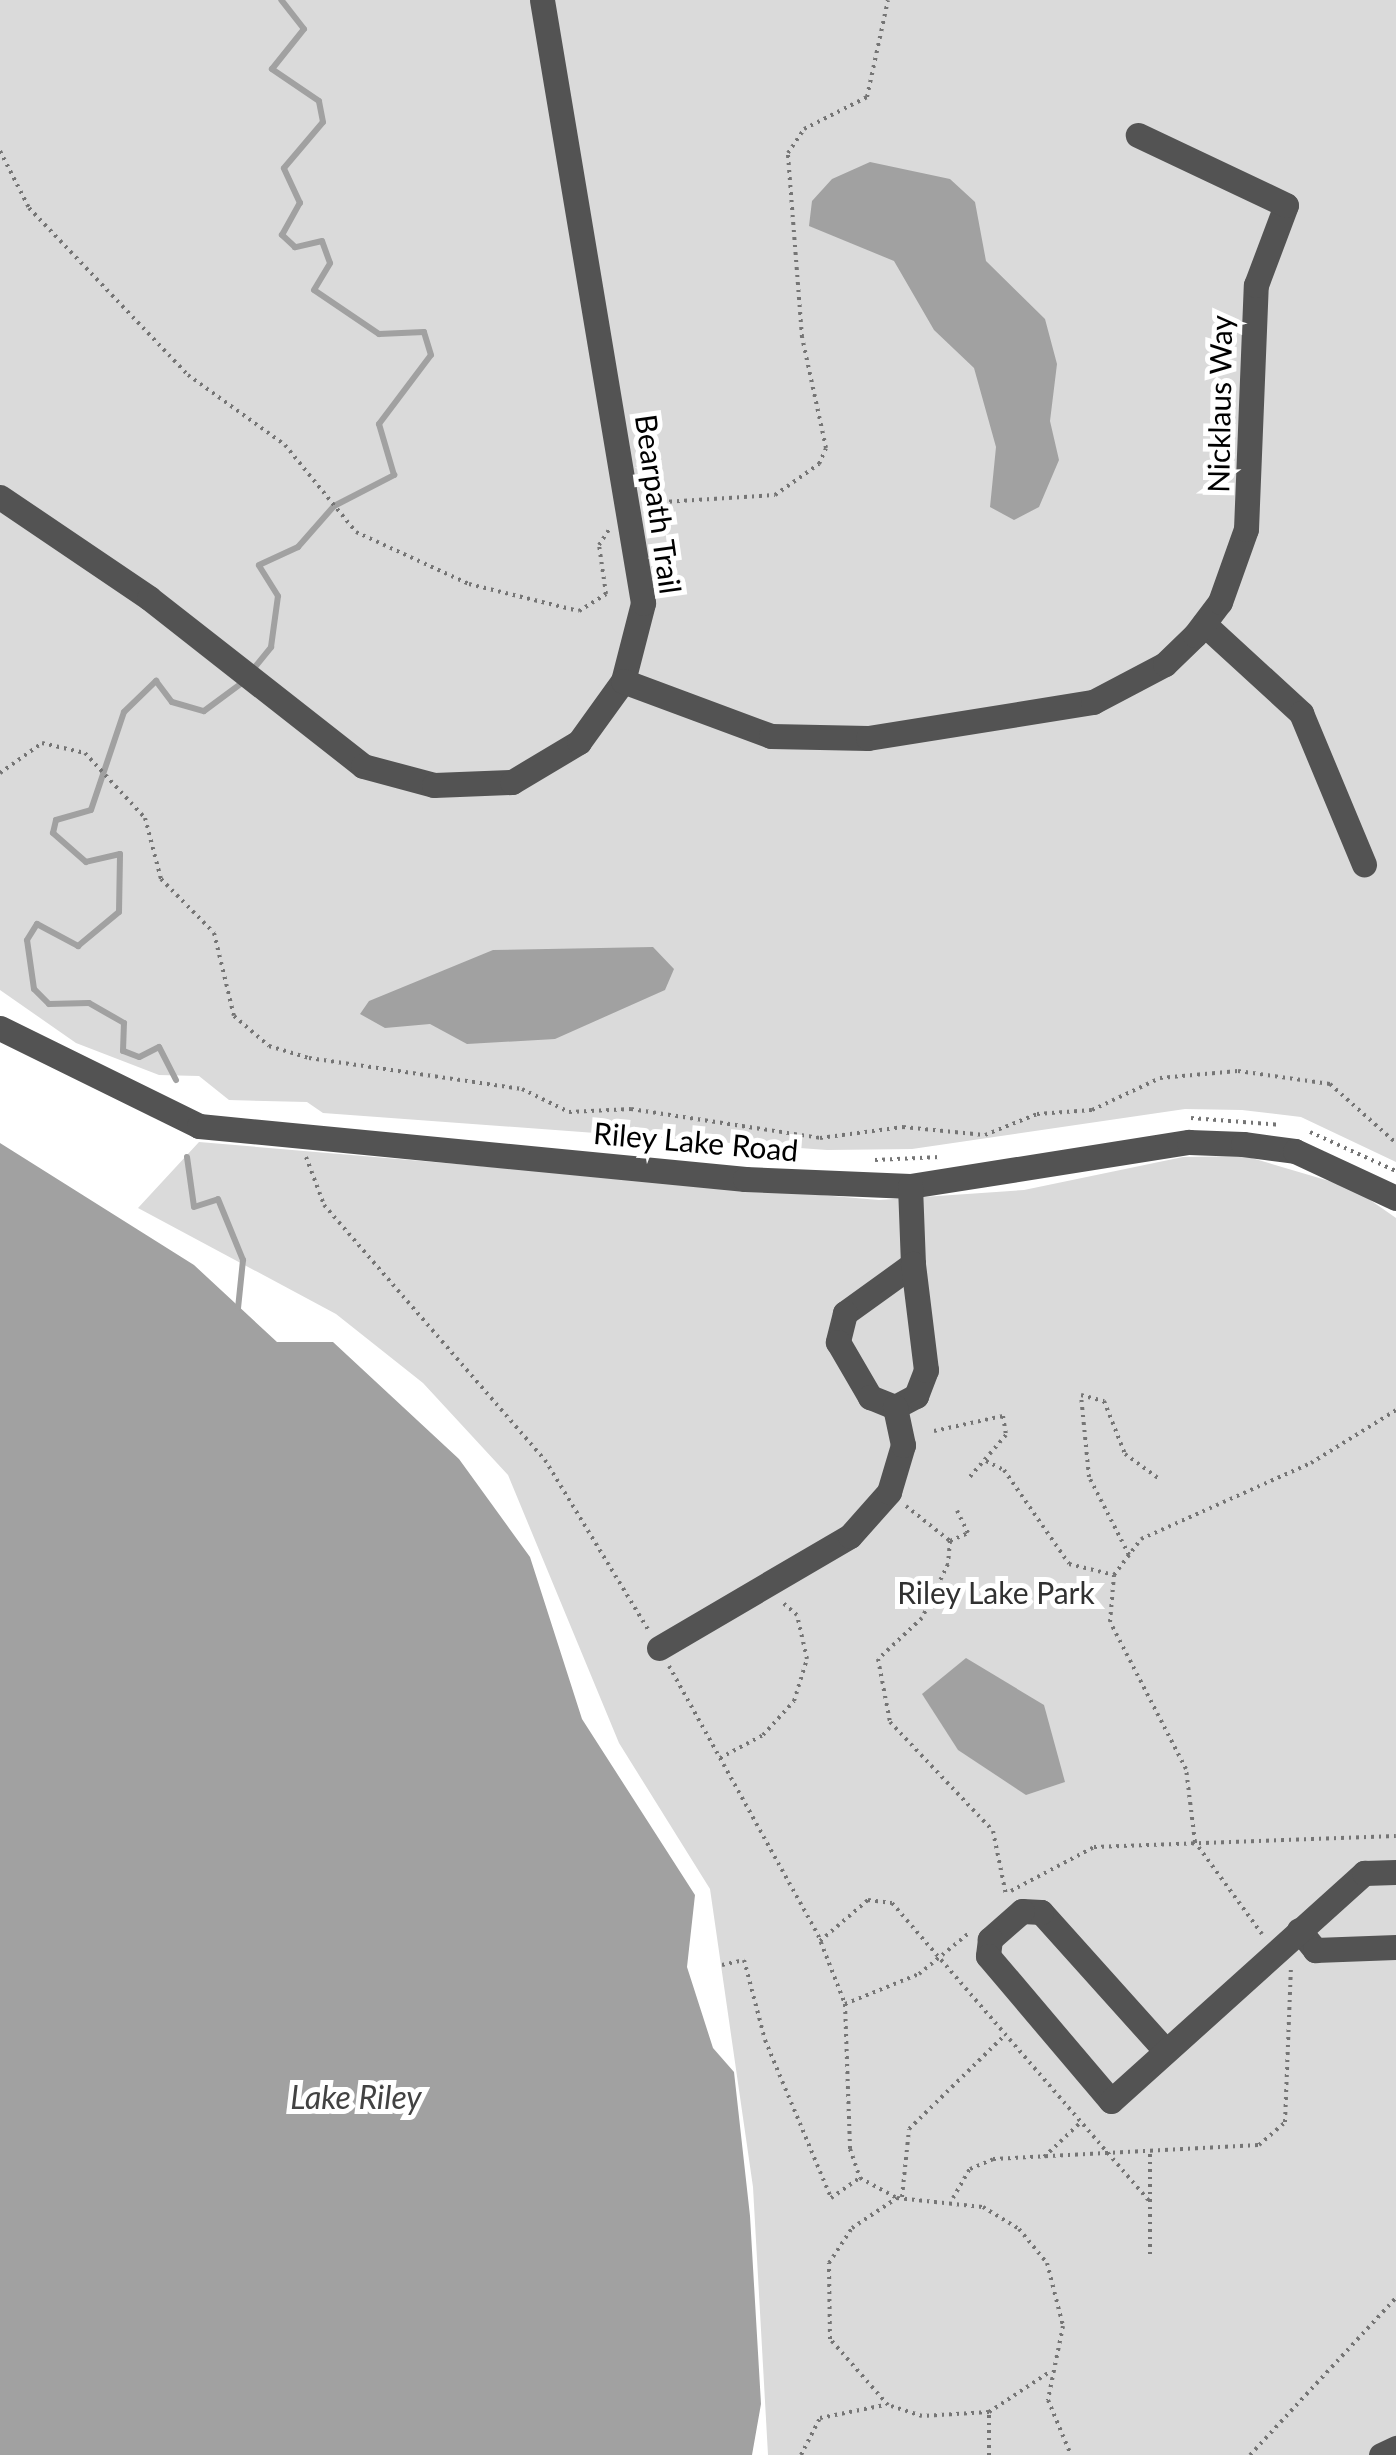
<!DOCTYPE html>
<style>
body{margin:0}
#map{position:relative;width:1396px;height:2455px;overflow:hidden;background:#fff;font-family:Lato,sans-serif}
div>[style]{position:absolute}
[style*='--x']{left:calc(var(--x)*1px);top:calc(var(--y)*1px);width:calc(var(--w)*1px);rotate:calc(var(--a)*1deg)}
.green>*{inset:0;background:#dadada}
.water>*{inset:0;background:#a1a1a1}
.stream>*{height:6px;margin:-3px;padding:0 3px;transform-origin:3px;border-radius:3px;background:#a1a1a1}
.path>*{height:4px;margin-top:-2px;transform-origin:0;background:repeating-linear-gradient(90deg,#757575 0 2.5px,transparent 0 7.5px)}
.minor>*{height:25px;margin:-12.5px;padding:0 12.5px;transform-origin:12.5px;border-radius:12.5px;background:#535353}
span{translate:-50% -50%;white-space:nowrap;text-align:center;line-height:1.15;-webkit-text-stroke:10px #fff;paint-order:stroke}
.street-label{font-size:30px;color:#000}
.park-label{font-size:30px;color:#313131}
.water-label{font-size:32px;color:#424242;font-style:italic}
</style>
<div id="map">
<div class="green">
<i style="clip-path:polygon(0 0,1396px 0,1396px 1162px,1301px 1117px,1242px 1110px,1185px 1109px,912px 1149px,827px 1150px,323px 1113px,307px 1102px,229px 1100px,199px 1076px,159px 1075px,76px 1043px,0 990px)"></i>
<i style="clip-path:polygon(199px 1142px,879px 1200px,1024px 1190px,1183px 1157px,1245px 1156px,1353px 1188px,1396px 1218px,1396px 2455px,768px 2455px,753px 2187px,710px 1889px,619px 1743px,508px 1475px,423px 1383px,336px 1314px,138px 1208px)"></i>
</div>
<div class="water">
<i style="clip-path:polygon(870px 162px,950px 179px,975px 202px,986px 261px,1045px 319px,1057px 364px,1050px 421px,1059px 460px,1039px 507px,1014px 520px,990px 507px,996px 447px,974px 368px,934px 330px,894px 261px,809px 226px,812px 201px,832px 179px)"></i>
<i style="clip-path:polygon(653px 947px,674px 969px,665px 990px,555px 1039px,467px 1044px,430px 1024px,385px 1028px,360px 1014px,369px 1001px,493px 950px)"></i>
<i style="clip-path:polygon(0 1143px,194px 1265px,277px 1342px,333px 1342px,459px 1459px,530px 1557px,582px 1719px,695px 1895px,687px 1967px,713px 2048px,734px 2072px,750px 2216px,761px 2404px,752px 2455px,0 2455px)"></i>
<i style="clip-path:polygon(966px 1658px,1044px 1705px,1065px 1782px,1026px 1795px,958px 1750px,922px 1694px)"></i>
</div>
<div class="stream">
<i style="--x:251;--y:672;--w:32;--a:-51"></i>
<i style="--x:271;--y:647;--w:51;--a:-82.2"></i>
<i style="--x:278;--y:596;--w:36;--a:-122"></i>
<i style="--x:259;--y:565;--w:43;--a:-24.8"></i>
<i style="--x:298;--y:547;--w:55;--a:-48.7"></i>
<i style="--x:334;--y:506;--w:68;--a:-27.3"></i>
<i style="--x:394;--y:475;--w:53;--a:-106.4"></i>
<i style="--x:379;--y:424;--w:86;--a:-53"></i>
<i style="--x:431;--y:355;--w:24;--a:-107"></i>
<i style="--x:424;--y:332;--w:45;--a:177.5"></i>
<i style="--x:379;--y:334;--w:78;--a:-145.9"></i>
<i style="--x:314;--y:290;--w:31;--a:-59"></i>
<i style="--x:330;--y:263;--w:23;--a:-110"></i>
<i style="--x:322;--y:241;--w:28;--a:167"></i>
<i style="--x:295;--y:247;--w:18;--a:-137"></i>
<i style="--x:282;--y:235;--w:37;--a:-61"></i>
<i style="--x:300;--y:203;--w:38;--a:-115"></i>
<i style="--x:284;--y:168;--w:60;--a:-49.7"></i>
<i style="--x:323;--y:122;--w:21;--a:-101"></i>
<i style="--x:319;--y:101;--w:57;--a:-145.8"></i>
<i style="--x:272;--y:69;--w:51;--a:-51.3"></i>
<i style="--x:304;--y:29;--w:37;--a:-128"></i>
<i style="--x:176;--y:1080;--w:37;--a:-117"></i>
<i style="--x:159;--y:1047;--w:22;--a:153"></i>
<i style="--x:139;--y:1057;--w:17;--a:-159"></i>
<i style="--x:123;--y:1051;--w:28;--a:-88"></i>
<i style="--x:124;--y:1023;--w:40;--a:-150.3"></i>
<i style="--x:89;--y:1003;--w:40;--a:178.6"></i>
<i style="--x:49;--y:1004;--w:21;--a:-135"></i>
<i style="--x:34;--y:989;--w:49;--a:-98.1"></i>
<i style="--x:27;--y:940;--w:19;--a:-58"></i>
<i style="--x:37;--y:924;--w:47;--a:28.2"></i>
<i style="--x:78;--y:946;--w:53;--a:-39.7"></i>
<i style="--x:119;--y:912;--w:58;--a:-89"></i>
<i style="--x:120;--y:854;--w:35;--a:167"></i>
<i style="--x:86;--y:862;--w:44;--a:-138.7"></i>
<i style="--x:53;--y:833;--w:13;--a:-77"></i>
<i style="--x:56;--y:820;--w:36;--a:-16"></i>
<i style="--x:91;--y:810;--w:103;--a:-71.4"></i>
<i style="--x:124;--y:712;--w:45;--a:-44.1"></i>
<i style="--x:156;--y:681;--w:26;--a:53"></i>
<i style="--x:172;--y:702;--w:33;--a:16"></i>
<i style="--x:204;--y:711;--w:49;--a:-36.6"></i>
<i style="--x:187;--y:1157;--w:50;--a:82"></i>
<i style="--x:194;--y:1207;--w:25;--a:-18"></i>
<i style="--x:218;--y:1199;--w:66;--a:67.7"></i>
<i style="--x:243;--y:1260;--w:48;--a:95.9"></i>
</div>
<div class="path">
<i style="--x:0;--y:151;--w:64;--a:63"></i>
<i style="--x:29;--y:208;--w:231;--a:46.4"></i>
<i style="--x:188;--y:375;--w:120;--a:35.8"></i>
<i style="--x:285;--y:445;--w:112;--a:50.8"></i>
<i style="--x:356;--y:532;--w:124;--a:24.7"></i>
<i style="--x:469;--y:584;--w:113;--a:13.8"></i>
<i style="--x:579;--y:611;--w:32;--a:-32"></i>
<i style="--x:606;--y:594;--w:49;--a:-98.1"></i>
<i style="--x:599;--y:545;--w:20;--a:-57"></i>
<i style="--x:647;--y:503;--w:128;--a:-3.6"></i>
<i style="--x:775;--y:495;--w:54;--a:-35.2"></i>
<i style="--x:819;--y:464;--w:17;--a:-66"></i>
<i style="--x:826;--y:448;--w:114;--a:-102.2"></i>
<i style="--x:802;--y:337;--w:185;--a:-94.4"></i>
<i style="--x:788;--y:153;--w:29;--a:-56"></i>
<i style="--x:804;--y:129;--w:71;--a:-26.9"></i>
<i style="--x:867;--y:97;--w:99;--a:-77.8"></i>
<i style="--x:0;--y:773;--w:52;--a:-35.5"></i>
<i style="--x:42;--y:743;--w:44;--a:13.1"></i>
<i style="--x:85;--y:753;--w:88;--a:47.3"></i>
<i style="--x:145;--y:818;--w:63;--a:75.3"></i>
<i style="--x:161;--y:879;--w:76;--a:45.5"></i>
<i style="--x:214;--y:933;--w:85;--a:76.5"></i>
<i style="--x:234;--y:1016;--w:46;--a:40.6"></i>
<i style="--x:269;--y:1046;--w:42;--a:16.7"></i>
<i style="--x:309;--y:1058;--w:215;--a:8.3"></i>
<i style="--x:522;--y:1089;--w:52;--a:26.1"></i>
<i style="--x:569;--y:1112;--w:62;--a:-2.8"></i>
<i style="--x:631;--y:1109;--w:191;--a:8.7"></i>
<i style="--x:820;--y:1138;--w:84;--a:-7.5"></i>
<i style="--x:903;--y:1127;--w:82;--a:5.6"></i>
<i style="--x:985;--y:1135;--w:56;--a:-22"></i>
<i style="--x:1037;--y:1114;--w:55;--a:-4.2"></i>
<i style="--x:1092;--y:1110;--w:75;--a:-25.2"></i>
<i style="--x:1160;--y:1078;--w:78;--a:-5.1"></i>
<i style="--x:1238;--y:1071;--w:93;--a:8"></i>
<i style="--x:1330;--y:1084;--w:89;--a:41.8"></i>
<i style="--x:1191;--y:1118;--w:90;--a:4.4"></i>
<i style="--x:1310;--y:1132;--w:94;--a:24.4"></i>
<i style="--x:306;--y:1157;--w:51;--a:69.4"></i>
<i style="--x:324;--y:1205;--w:337;--a:49.1"></i>
<i style="--x:545;--y:1460;--w:200;--a:58.7"></i>
<i style="--x:875;--y:1160;--w:65;--a:-2.6"></i>
<i style="--x:934;--y:1431;--w:71;--a:-12.3"></i>
<i style="--x:1003;--y:1416;--w:19;--a:81"></i>
<i style="--x:1006;--y:1435;--w:58;--a:130.8"></i>
<i style="--x:986;--y:1461;--w:20;--a:27"></i>
<i style="--x:1004;--y:1470;--w:114;--a:55.3"></i>
<i style="--x:1069;--y:1564;--w:46;--a:13.7"></i>
<i style="--x:906;--y:1506;--w:56;--a:38.5"></i>
<i style="--x:950;--y:1541;--w:23;--a:95"></i>
<i style="--x:948;--y:1564;--w:60;--a:115.7"></i>
<i style="--x:922;--y:1618;--w:60;--a:137"></i>
<i style="--x:878;--y:1659;--w:64;--a:79.2"></i>
<i style="--x:890;--y:1722;--w:150;--a:46.6"></i>
<i style="--x:993;--y:1831;--w:65;--a:78.5"></i>
<i style="--x:950;--y:1541;--w:20;--a:-24"></i>
<i style="--x:968;--y:1533;--w:25;--a:-116"></i>
<i style="--x:1129;--y:1555;--w:88;--a:-117.1"></i>
<i style="--x:1089;--y:1477;--w:82;--a:-95.6"></i>
<i style="--x:1081;--y:1395;--w:24;--a:15"></i>
<i style="--x:1104;--y:1401;--w:57;--a:68.4"></i>
<i style="--x:1125;--y:1454;--w:41;--a:36"></i>
<i style="--x:669;--y:1666;--w:308;--a:61"></i>
<i style="--x:818;--y:1935;--w:74;--a:68.6"></i>
<i style="--x:845;--y:2004;--w:145;--a:88"></i>
<i style="--x:850;--y:2149;--w:31;--a:71"></i>
<i style="--x:860;--y:2178;--w:42;--a:28.4"></i>
<i style="--x:720;--y:1758;--w:49;--a:-28.1"></i>
<i style="--x:763;--y:1735;--w:46;--a:-47.6"></i>
<i style="--x:794;--y:1701;--w:44;--a:-72.8"></i>
<i style="--x:807;--y:1659;--w:45;--a:-102.8"></i>
<i style="--x:797;--y:1615;--w:21;--a:-139"></i>
<i style="--x:1011;--y:1891;--w:94;--a:-27.9"></i>
<i style="--x:1094;--y:1847;--w:302;--a:-2.1"></i>
<i style="--x:1262;--y:1934;--w:114;--a:-126.1"></i>
<i style="--x:1195;--y:1842;--w:74;--a:-97"></i>
<i style="--x:1186;--y:1769;--w:165;--a:-117.3"></i>
<i style="--x:1110;--y:1622;--w:47;--a:-85.1"></i>
<i style="--x:1114;--y:1575;--w:45;--a:-53.1"></i>
<i style="--x:1141;--y:1539;--w:186;--a:-24.1"></i>
<i style="--x:1311;--y:1463;--w:100;--a:-31.9"></i>
<i style="--x:820;--y:1941;--w:63;--a:-40.5"></i>
<i style="--x:868;--y:1900;--w:24;--a:7"></i>
<i style="--x:892;--y:1903;--w:396;--a:49.2"></i>
<i style="--x:722;--y:1965;--w:23;--a:-13"></i>
<i style="--x:744;--y:1960;--w:83;--a:75.3"></i>
<i style="--x:765;--y:2040;--w:171;--a:67.3"></i>
<i style="--x:831;--y:2198;--w:35;--a:-35"></i>
<i style="--x:845;--y:2004;--w:80;--a:-22.1"></i>
<i style="--x:919;--y:1974;--w:65;--a:-39.4"></i>
<i style="--x:1150;--y:2154;--w:105;--a:90"></i>
<i style="--x:1044;--y:2157;--w:50;--a:-43.4"></i>
<i style="--x:902;--y:2197;--w:68;--a:-84.1"></i>
<i style="--x:909;--y:2129;--w:130;--a:-44.4"></i>
<i style="--x:953;--y:2198;--w:34;--a:-60"></i>
<i style="--x:970;--y:2169;--w:25;--a:-23"></i>
<i style="--x:993;--y:2159;--w:266;--a:-3"></i>
<i style="--x:1259;--y:2145;--w:35;--a:-41"></i>
<i style="--x:1285;--y:2122;--w:154;--a:-87.8"></i>
<i style="--x:989;--y:2412;--w:67;--a:176.6"></i>
<i style="--x:922;--y:2416;--w:36;--a:-162"></i>
<i style="--x:888;--y:2405;--w:88;--a:-131.3"></i>
<i style="--x:830;--y:2339;--w:76;--a:-90.8"></i>
<i style="--x:829;--y:2263;--w:42;--a:-56.7"></i>
<i style="--x:852;--y:2228;--w:54;--a:-33.7"></i>
<i style="--x:897;--y:2198;--w:86;--a:6"></i>
<i style="--x:983;--y:2207;--w:42;--a:31.4"></i>
<i style="--x:1019;--y:2229;--w:44;--a:50.5"></i>
<i style="--x:1047;--y:2263;--w:65;--a:75.7"></i>
<i style="--x:1063;--y:2326;--w:76;--a:101.5"></i>
<i style="--x:1048;--y:2400;--w:60;--a:67.3"></i>
<i style="--x:801;--y:2455;--w:42;--a:-62.8"></i>
<i style="--x:820;--y:2418;--w:66;--a:-11.3"></i>
<i style="--x:989;--y:2455;--w:43;--a:-90"></i>
<i style="--x:989;--y:2412;--w:71;--a:-33.5"></i>
<i style="--x:1250;--y:2455;--w:214;--a:-47.1"></i>
</div>
<div class="minor">
<i style="--x:0;--y:497;--w:180;--a:34.1"></i>
<i style="--x:149;--y:598;--w:272;--a:38.1"></i>
<i style="--x:363;--y:766;--w:73;--a:15"></i>
<i style="--x:434;--y:785;--w:78;--a:-2.2"></i>
<i style="--x:512;--y:782;--w:78;--a:-30.8"></i>
<i style="--x:579;--y:742;--w:75;--a:-54.2"></i>
<i style="--x:623;--y:681;--w:81;--a:-75.6"></i>
<i style="--x:643;--y:603;--w:611;--a:-99.51"></i>
<i style="--x:1204;--y:624;--w:132;--a:42.5"></i>
<i style="--x:1301;--y:713;--w:164;--a:67.4"></i>
<i style="--x:623;--y:681;--w:158;--a:20.4"></i>
<i style="--x:771;--y:736;--w:97;--a:1.2"></i>
<i style="--x:868;--y:738;--w:228;--a:-9.1"></i>
<i style="--x:1093;--y:702;--w:81;--a:-27.8"></i>
<i style="--x:1165;--y:664;--w:42;--a:-44"></i>
<i style="--x:1195;--y:635;--w:41;--a:-52.9"></i>
<i style="--x:1220;--y:602;--w:77;--a:-70.4"></i>
<i style="--x:1246;--y:529;--w:244;--a:-87.7"></i>
<i style="--x:1256;--y:285;--w:85;--a:-69.4"></i>
<i style="--x:1286;--y:205;--w:164;--a:-154.7"></i>
<i style="--x:0;--y:1028;--w:222;--a:26.2"></i>
<i style="--x:199;--y:1126;--w:549;--a:5.54"></i>
<i style="--x:745;--y:1179;--w:165;--a:2.4"></i>
<i style="--x:910;--y:1186;--w:282;--a:-9"></i>
<i style="--x:1189;--y:1142;--w:54;--a:2.1"></i>
<i style="--x:1243;--y:1144;--w:52;--a:7.7"></i>
<i style="--x:1295;--y:1151;--w:111;--a:25"></i>
<i style="--x:910;--y:1186;--w:78;--a:87.8"></i>
<i style="--x:913;--y:1264;--w:84;--a:144.2"></i>
<i style="--x:845;--y:1313;--w:30;--a:104"></i>
<i style="--x:838;--y:1342;--w:64;--a:59.8"></i>
<i style="--x:870;--y:1397;--w:27;--a:22"></i>
<i style="--x:895;--y:1407;--w:24;--a:-28"></i>
<i style="--x:916;--y:1396;--w:28;--a:-69"></i>
<i style="--x:926;--y:1370;--w:107;--a:-97"></i>
<i style="--x:659;--y:1648;--w:221;--a:-30.4"></i>
<i style="--x:850;--y:1536;--w:59;--a:-48.4"></i>
<i style="--x:889;--y:1492;--w:49;--a:-73.4"></i>
<i style="--x:903;--y:1445;--w:39;--a:-102"></i>
<i style="--x:1299;--y:1930;--w:26;--a:51"></i>
<i style="--x:1315;--y:1950;--w:81;--a:-2.1"></i>
<i style="--x:1164;--y:2049;--w:184;--a:-131.9"></i>
<i style="--x:1041;--y:1912;--w:19;--a:-177"></i>
<i style="--x:1022;--y:1911;--w:43;--a:138.8"></i>
<i style="--x:990;--y:1939;--w:17;--a:97"></i>
<i style="--x:988;--y:1956;--w:190;--a:49.7"></i>
<i style="--x:1111;--y:2101;--w:341;--a:-42"></i>
<i style="--x:1364;--y:1873;--w:32;--a:-2"></i>
<i style="--x:1381;--y:2455;--w:17;--a:-25"></i>
</div>
<div class="street-label">
<span style="left:1219px;top:404px;rotate:-89deg">Nicklaus Way</span>
<span style="left:659px;top:504px;rotate:82deg">Bearpath Trail</span>
<span style="left:696px;top:1141px;rotate:5deg">Riley Lake Road</span>
</div>
<div class="park-label">
<span style="left:996px;top:1592px">Riley Lake Park</span>
</div>
<div class="water-label">
<span style="left:356px;top:2097px">Lake Riley</span>
</div>
</div>
